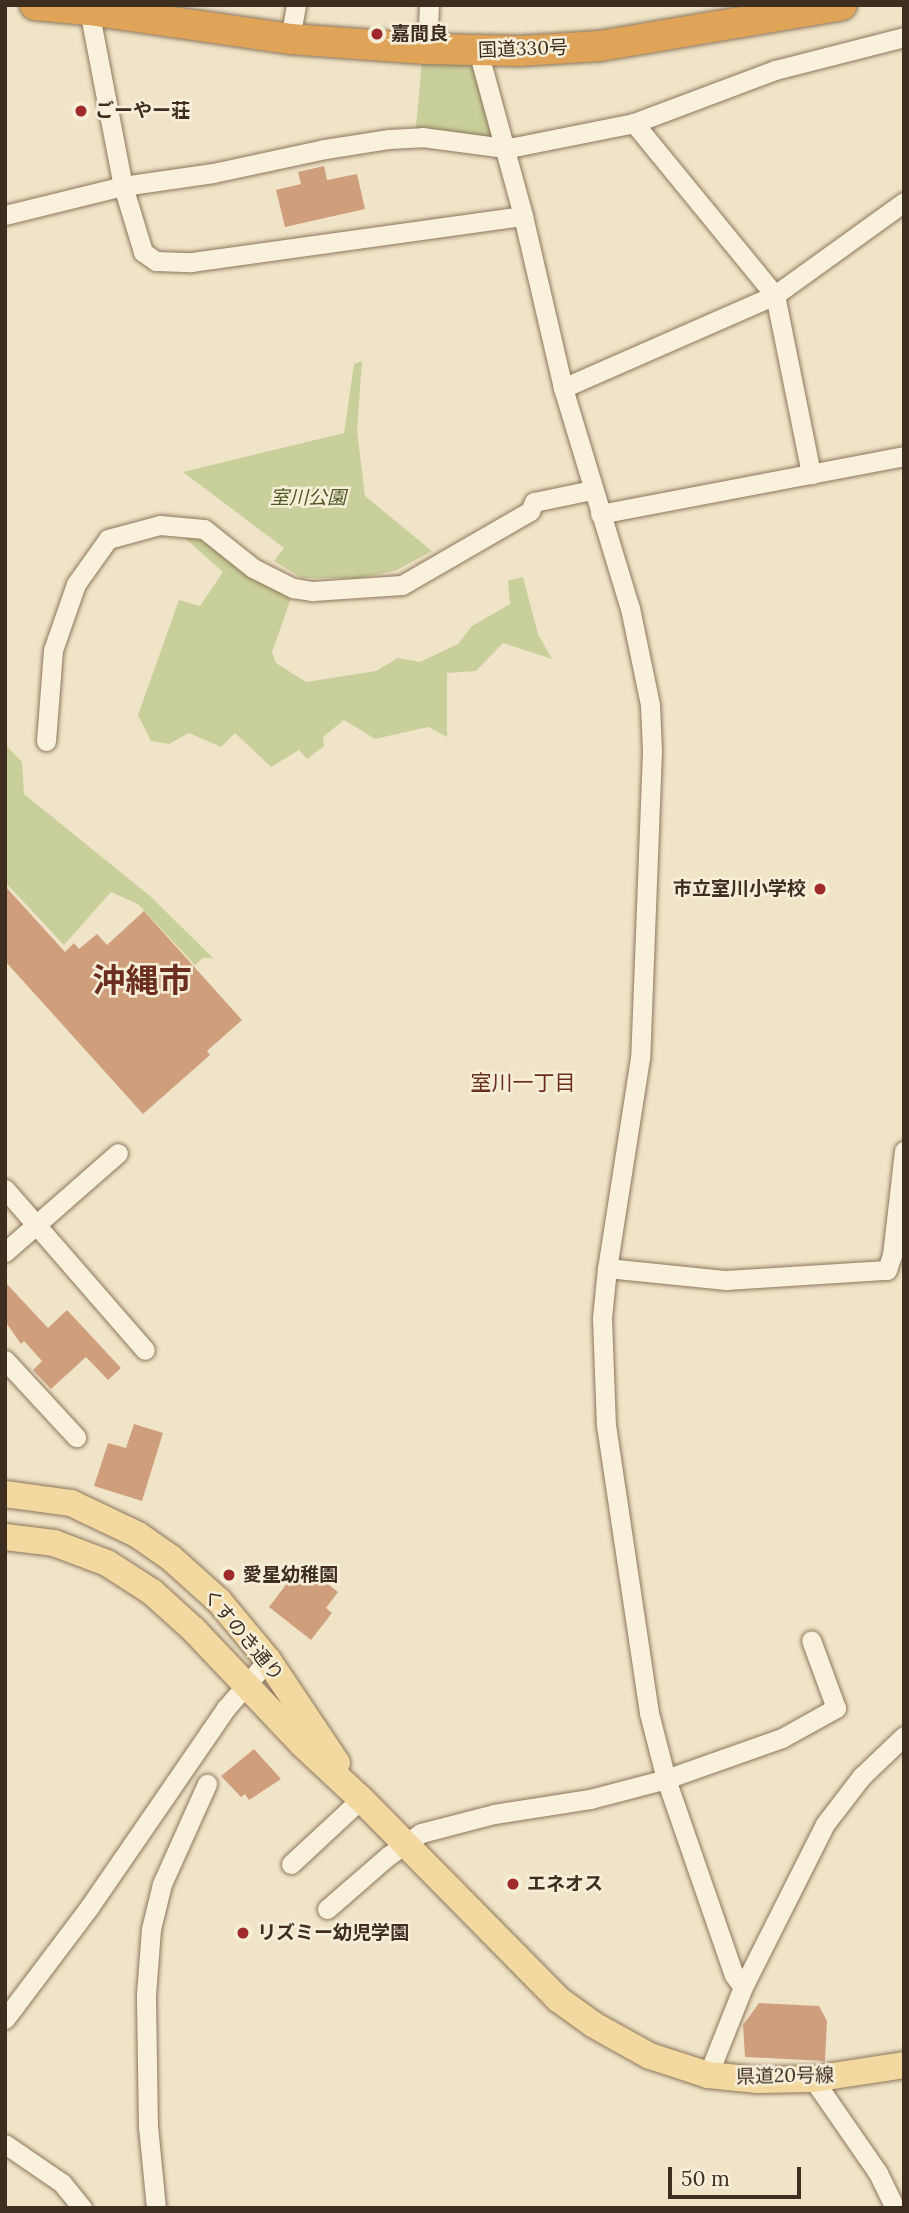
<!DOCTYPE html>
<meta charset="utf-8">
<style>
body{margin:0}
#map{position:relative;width:909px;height:2213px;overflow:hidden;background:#f0e4c8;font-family:Lora,"Noto Sans JP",serif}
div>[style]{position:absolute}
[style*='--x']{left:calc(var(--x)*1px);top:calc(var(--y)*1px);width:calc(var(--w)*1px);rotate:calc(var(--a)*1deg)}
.green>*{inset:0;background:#c9cf9b}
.building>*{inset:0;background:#cf9f7d}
.roads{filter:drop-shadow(0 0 2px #8d765c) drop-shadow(0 0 2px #8d765c)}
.minor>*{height:19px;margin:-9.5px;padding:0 9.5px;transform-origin:9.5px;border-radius:9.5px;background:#faf1dc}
.major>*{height:26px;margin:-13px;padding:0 13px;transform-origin:13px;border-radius:13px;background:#f3d9a0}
.highway>*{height:30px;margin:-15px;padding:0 15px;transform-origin:15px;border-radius:15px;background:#e0a458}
.dots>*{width:19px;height:19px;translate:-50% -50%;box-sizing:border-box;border:4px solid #f7eed8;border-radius:50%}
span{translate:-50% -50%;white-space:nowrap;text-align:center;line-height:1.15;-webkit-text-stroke:5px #f7eed8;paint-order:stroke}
.poi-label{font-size:19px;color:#3d2e20;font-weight:700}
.left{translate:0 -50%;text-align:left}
.right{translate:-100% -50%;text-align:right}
.street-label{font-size:19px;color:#3d2e20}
.park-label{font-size:19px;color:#4d5a26;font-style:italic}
.neighbourhood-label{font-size:21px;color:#6b2e1e}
.town-label{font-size:33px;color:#6b2e1e;font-weight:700}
.frame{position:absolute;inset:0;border:7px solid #3d2e20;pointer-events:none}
.scale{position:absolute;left:668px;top:2167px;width:133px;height:32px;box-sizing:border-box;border:4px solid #3d2e20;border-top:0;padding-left:9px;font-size:21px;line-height:24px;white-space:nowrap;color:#3d2e20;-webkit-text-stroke:5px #f7eed8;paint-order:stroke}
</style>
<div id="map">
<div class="green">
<i style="clip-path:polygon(423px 50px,478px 52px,505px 148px,415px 138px)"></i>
<i style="clip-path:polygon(362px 361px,357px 431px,365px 496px,432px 551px,397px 570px,376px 575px,358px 578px,302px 578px,274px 561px,284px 548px,183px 472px,344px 433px,354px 364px)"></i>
<i style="clip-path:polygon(178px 532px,200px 533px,293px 593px,272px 652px,276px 663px,306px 682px,376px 671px,398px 658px,420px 662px,458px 644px,472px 626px,510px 604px,508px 581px,523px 577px,538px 634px,552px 659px,503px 643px,476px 671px,447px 673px,447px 737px,428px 727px,375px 739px,344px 720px,323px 737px,324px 746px,307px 759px,299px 750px,271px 767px,235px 733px,221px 747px,189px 733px,169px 744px,151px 741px,138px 715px,179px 600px,200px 606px,223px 572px)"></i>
<i style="clip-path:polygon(5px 744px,22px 762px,24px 794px,150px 896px,213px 958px,203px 958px,195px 965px,138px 904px,111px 892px,64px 945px,5px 882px)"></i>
</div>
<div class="building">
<i style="clip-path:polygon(324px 166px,327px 180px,357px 174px,365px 209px,285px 227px,276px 190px,301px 184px,298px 172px)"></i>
<i style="clip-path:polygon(5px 886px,65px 952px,74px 943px,79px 949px,97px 934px,107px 945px,144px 911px,242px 1020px,207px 1051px,210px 1055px,143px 1114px,5px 961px)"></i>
<i style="clip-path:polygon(5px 1282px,48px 1328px,67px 1310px,121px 1368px,108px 1380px,86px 1357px,51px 1389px,33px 1370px,42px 1361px,24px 1341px,21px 1344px,5px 1321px)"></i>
<i style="clip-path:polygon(134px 1424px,163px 1433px,142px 1501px,94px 1486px,108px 1443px,126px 1448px)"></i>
<i style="clip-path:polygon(310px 1570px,338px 1592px,326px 1608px,332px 1613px,311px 1640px,269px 1607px,291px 1578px,299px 1584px)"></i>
<i style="clip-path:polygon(254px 1749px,281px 1779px,249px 1800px,245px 1794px,241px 1797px,221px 1776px)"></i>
<i style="clip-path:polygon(759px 2003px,819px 2006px,827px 2021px,825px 2061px,745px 2057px,743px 2025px)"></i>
</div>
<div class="roads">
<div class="minor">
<i style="--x:89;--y:10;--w:179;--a:79.1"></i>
<i style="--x:123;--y:186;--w:69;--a:73.1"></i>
<i style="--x:143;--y:252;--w:16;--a:35"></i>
<i style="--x:156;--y:261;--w:35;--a:2"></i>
<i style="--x:191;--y:262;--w:335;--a:-7.9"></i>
<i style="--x:290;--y:39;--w:35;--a:-80"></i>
<i style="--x:427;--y:49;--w:44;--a:-87.4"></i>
<i style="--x:478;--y:51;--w:171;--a:74.7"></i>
<i style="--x:523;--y:216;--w:177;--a:76.9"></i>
<i style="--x:563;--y:388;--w:230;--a:73.1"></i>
<i style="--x:630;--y:608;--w:99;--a:78.3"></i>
<i style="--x:650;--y:705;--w:46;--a:87.5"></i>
<i style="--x:652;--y:751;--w:307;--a:92.2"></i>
<i style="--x:640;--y:1058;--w:213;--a:98.9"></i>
<i style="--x:607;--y:1268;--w:50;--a:95.7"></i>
<i style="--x:602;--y:1318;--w:107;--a:87.9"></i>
<i style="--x:606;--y:1425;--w:291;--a:81.5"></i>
<i style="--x:649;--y:1713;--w:68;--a:75.6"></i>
<i style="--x:666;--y:1779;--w:207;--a:70.9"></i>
<i style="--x:734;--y:1975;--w:15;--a:53"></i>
<i style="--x:634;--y:123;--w:222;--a:50.7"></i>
<i style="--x:775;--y:295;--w:183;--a:78.6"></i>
<i style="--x:5;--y:215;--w:122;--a:-13.8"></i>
<i style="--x:123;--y:186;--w:91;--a:-8.2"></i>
<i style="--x:213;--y:173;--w:115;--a:-12.1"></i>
<i style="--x:325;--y:149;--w:65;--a:-8.9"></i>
<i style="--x:389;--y:139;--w:33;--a:-3"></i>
<i style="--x:422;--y:137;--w:84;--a:7.5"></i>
<i style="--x:505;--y:148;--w:14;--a:-8"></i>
<i style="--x:519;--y:146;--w:117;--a:-11.3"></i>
<i style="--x:634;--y:123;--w:151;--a:-20.6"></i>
<i style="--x:775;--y:70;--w:133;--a:-14.3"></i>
<i style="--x:563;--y:388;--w:232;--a:-23.7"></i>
<i style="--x:775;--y:295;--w:159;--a:-35.8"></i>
<i style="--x:600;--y:514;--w:309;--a:-10.8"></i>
<i style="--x:46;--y:741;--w:91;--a:-85.6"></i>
<i style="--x:53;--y:650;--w:70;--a:-70.8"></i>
<i style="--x:76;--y:584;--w:55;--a:-54.6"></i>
<i style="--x:108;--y:539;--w:54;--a:-15.1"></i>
<i style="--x:160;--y:525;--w:44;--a:5.2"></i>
<i style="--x:204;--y:529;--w:63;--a:38.5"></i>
<i style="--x:253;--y:568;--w:45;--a:26.6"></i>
<i style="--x:293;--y:588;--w:20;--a:9"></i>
<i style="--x:313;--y:591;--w:89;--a:-3.9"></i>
<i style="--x:402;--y:585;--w:148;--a:-30"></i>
<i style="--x:530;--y:511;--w:10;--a:-66"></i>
<i style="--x:534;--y:502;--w:59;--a:-11.7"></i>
<i style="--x:5;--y:1189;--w:213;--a:49"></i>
<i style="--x:5;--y:1252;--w:150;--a:-41.2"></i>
<i style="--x:607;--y:1268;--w:120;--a:5.8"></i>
<i style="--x:726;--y:1280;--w:161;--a:-3.6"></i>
<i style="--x:887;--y:1270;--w:16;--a:-72"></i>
<i style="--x:892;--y:1255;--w:105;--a:-83.4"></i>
<i style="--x:5;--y:1360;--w:105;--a:47.3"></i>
<i style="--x:291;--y:1864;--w:96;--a:-42.9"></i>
<i style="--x:327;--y:1909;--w:81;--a:-41"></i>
<i style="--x:388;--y:1856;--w:40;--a:-34.9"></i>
<i style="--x:421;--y:1833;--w:75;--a:-14.6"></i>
<i style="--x:494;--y:1814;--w:97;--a:-8.9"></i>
<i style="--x:590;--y:1799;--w:79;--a:-14.7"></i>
<i style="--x:666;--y:1779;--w:123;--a:-19.5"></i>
<i style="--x:782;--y:1738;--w:62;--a:-29.1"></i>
<i style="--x:836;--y:1708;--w:72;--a:-110.2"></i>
<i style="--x:5;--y:2019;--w:141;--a:-53"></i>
<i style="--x:90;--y:1906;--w:240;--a:-55.5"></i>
<i style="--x:226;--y:1708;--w:64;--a:-48.8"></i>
<i style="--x:708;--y:2075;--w:95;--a:-68.3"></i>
<i style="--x:743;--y:1987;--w:182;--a:-63.3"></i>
<i style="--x:825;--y:1824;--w:61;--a:-52.4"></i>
<i style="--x:862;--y:1776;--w:58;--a:-43.6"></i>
<i style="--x:813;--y:2079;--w:114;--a:55.3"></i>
<i style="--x:878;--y:2173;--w:39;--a:64"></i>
<i style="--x:5;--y:2144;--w:69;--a:34.4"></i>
<i style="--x:62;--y:2183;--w:32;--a:51"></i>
<i style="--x:156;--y:2208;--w:81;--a:-95.6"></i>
<i style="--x:148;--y:2127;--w:132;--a:-90.9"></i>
<i style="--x:146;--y:1995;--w:66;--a:-85.7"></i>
<i style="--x:151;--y:1929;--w:46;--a:-76.3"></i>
<i style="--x:162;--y:1884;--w:110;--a:-65.8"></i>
</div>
<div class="major">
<i style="--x:5;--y:1494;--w:67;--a:7.8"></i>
<i style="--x:71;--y:1503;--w:74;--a:25.5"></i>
<i style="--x:138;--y:1535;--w:40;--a:34.9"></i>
<i style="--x:171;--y:1558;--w:64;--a:41.9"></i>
<i style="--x:219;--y:1601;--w:77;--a:50.3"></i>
<i style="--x:268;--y:1660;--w:124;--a:56.2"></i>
<i style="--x:5;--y:1537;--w:49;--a:7"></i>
<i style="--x:54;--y:1543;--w:57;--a:20.7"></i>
<i style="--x:107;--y:1563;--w:54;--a:32.8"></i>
<i style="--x:152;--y:1592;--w:55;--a:42.1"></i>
<i style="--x:193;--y:1629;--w:158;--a:46.5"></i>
<i style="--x:302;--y:1744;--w:81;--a:43"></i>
<i style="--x:361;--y:1799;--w:281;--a:45.4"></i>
<i style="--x:558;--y:1999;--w:44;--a:35.8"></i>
<i style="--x:594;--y:2025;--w:64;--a:29"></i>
<i style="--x:650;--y:2056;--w:61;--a:18.1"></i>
<i style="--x:708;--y:2075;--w:50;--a:5.7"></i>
<i style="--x:758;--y:2080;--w:55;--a:-1"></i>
<i style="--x:813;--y:2079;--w:92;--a:-8.7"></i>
</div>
<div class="highway">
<i style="--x:35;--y:5;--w:54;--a:5.3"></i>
<i style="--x:89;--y:10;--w:203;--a:8.2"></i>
<i style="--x:290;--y:39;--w:137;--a:4.2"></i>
<i style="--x:427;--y:49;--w:92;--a:1.2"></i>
<i style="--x:519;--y:51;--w:81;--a:-3.5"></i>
<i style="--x:600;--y:46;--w:245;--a:-9.6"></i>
</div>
</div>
<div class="dots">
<i style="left:377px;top:34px;background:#9e2a2b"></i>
<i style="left:81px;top:111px;background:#9e2a2b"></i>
<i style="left:820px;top:889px;background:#9e2a2b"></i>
<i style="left:229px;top:1575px;background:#9e2a2b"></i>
<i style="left:513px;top:1884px;background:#9e2a2b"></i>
<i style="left:243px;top:1933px;background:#9e2a2b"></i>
</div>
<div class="poi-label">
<span class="left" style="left:391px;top:34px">嘉間良</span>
<span class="left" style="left:95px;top:111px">ごーやー荘</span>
<span class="right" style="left:806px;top:889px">市立室川小学校</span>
<span class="left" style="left:243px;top:1575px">愛星幼稚園</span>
<span class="left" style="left:527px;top:1884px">エネオス</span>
<span class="left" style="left:257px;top:1933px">リズミー幼児学園</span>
</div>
<div class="street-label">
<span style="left:523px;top:49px;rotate:-2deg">国道330号</span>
<span style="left:243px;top:1635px;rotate:50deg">くすのき通り</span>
<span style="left:785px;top:2076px;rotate:-1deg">県道20号線</span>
</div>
<div class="park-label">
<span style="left:308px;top:498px">室川公園</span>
</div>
<div class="neighbourhood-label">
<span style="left:523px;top:1083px">室川一丁目</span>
</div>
<div class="town-label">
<span style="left:142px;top:981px">沖縄市</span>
</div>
<div class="frame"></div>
<div class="scale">50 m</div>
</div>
